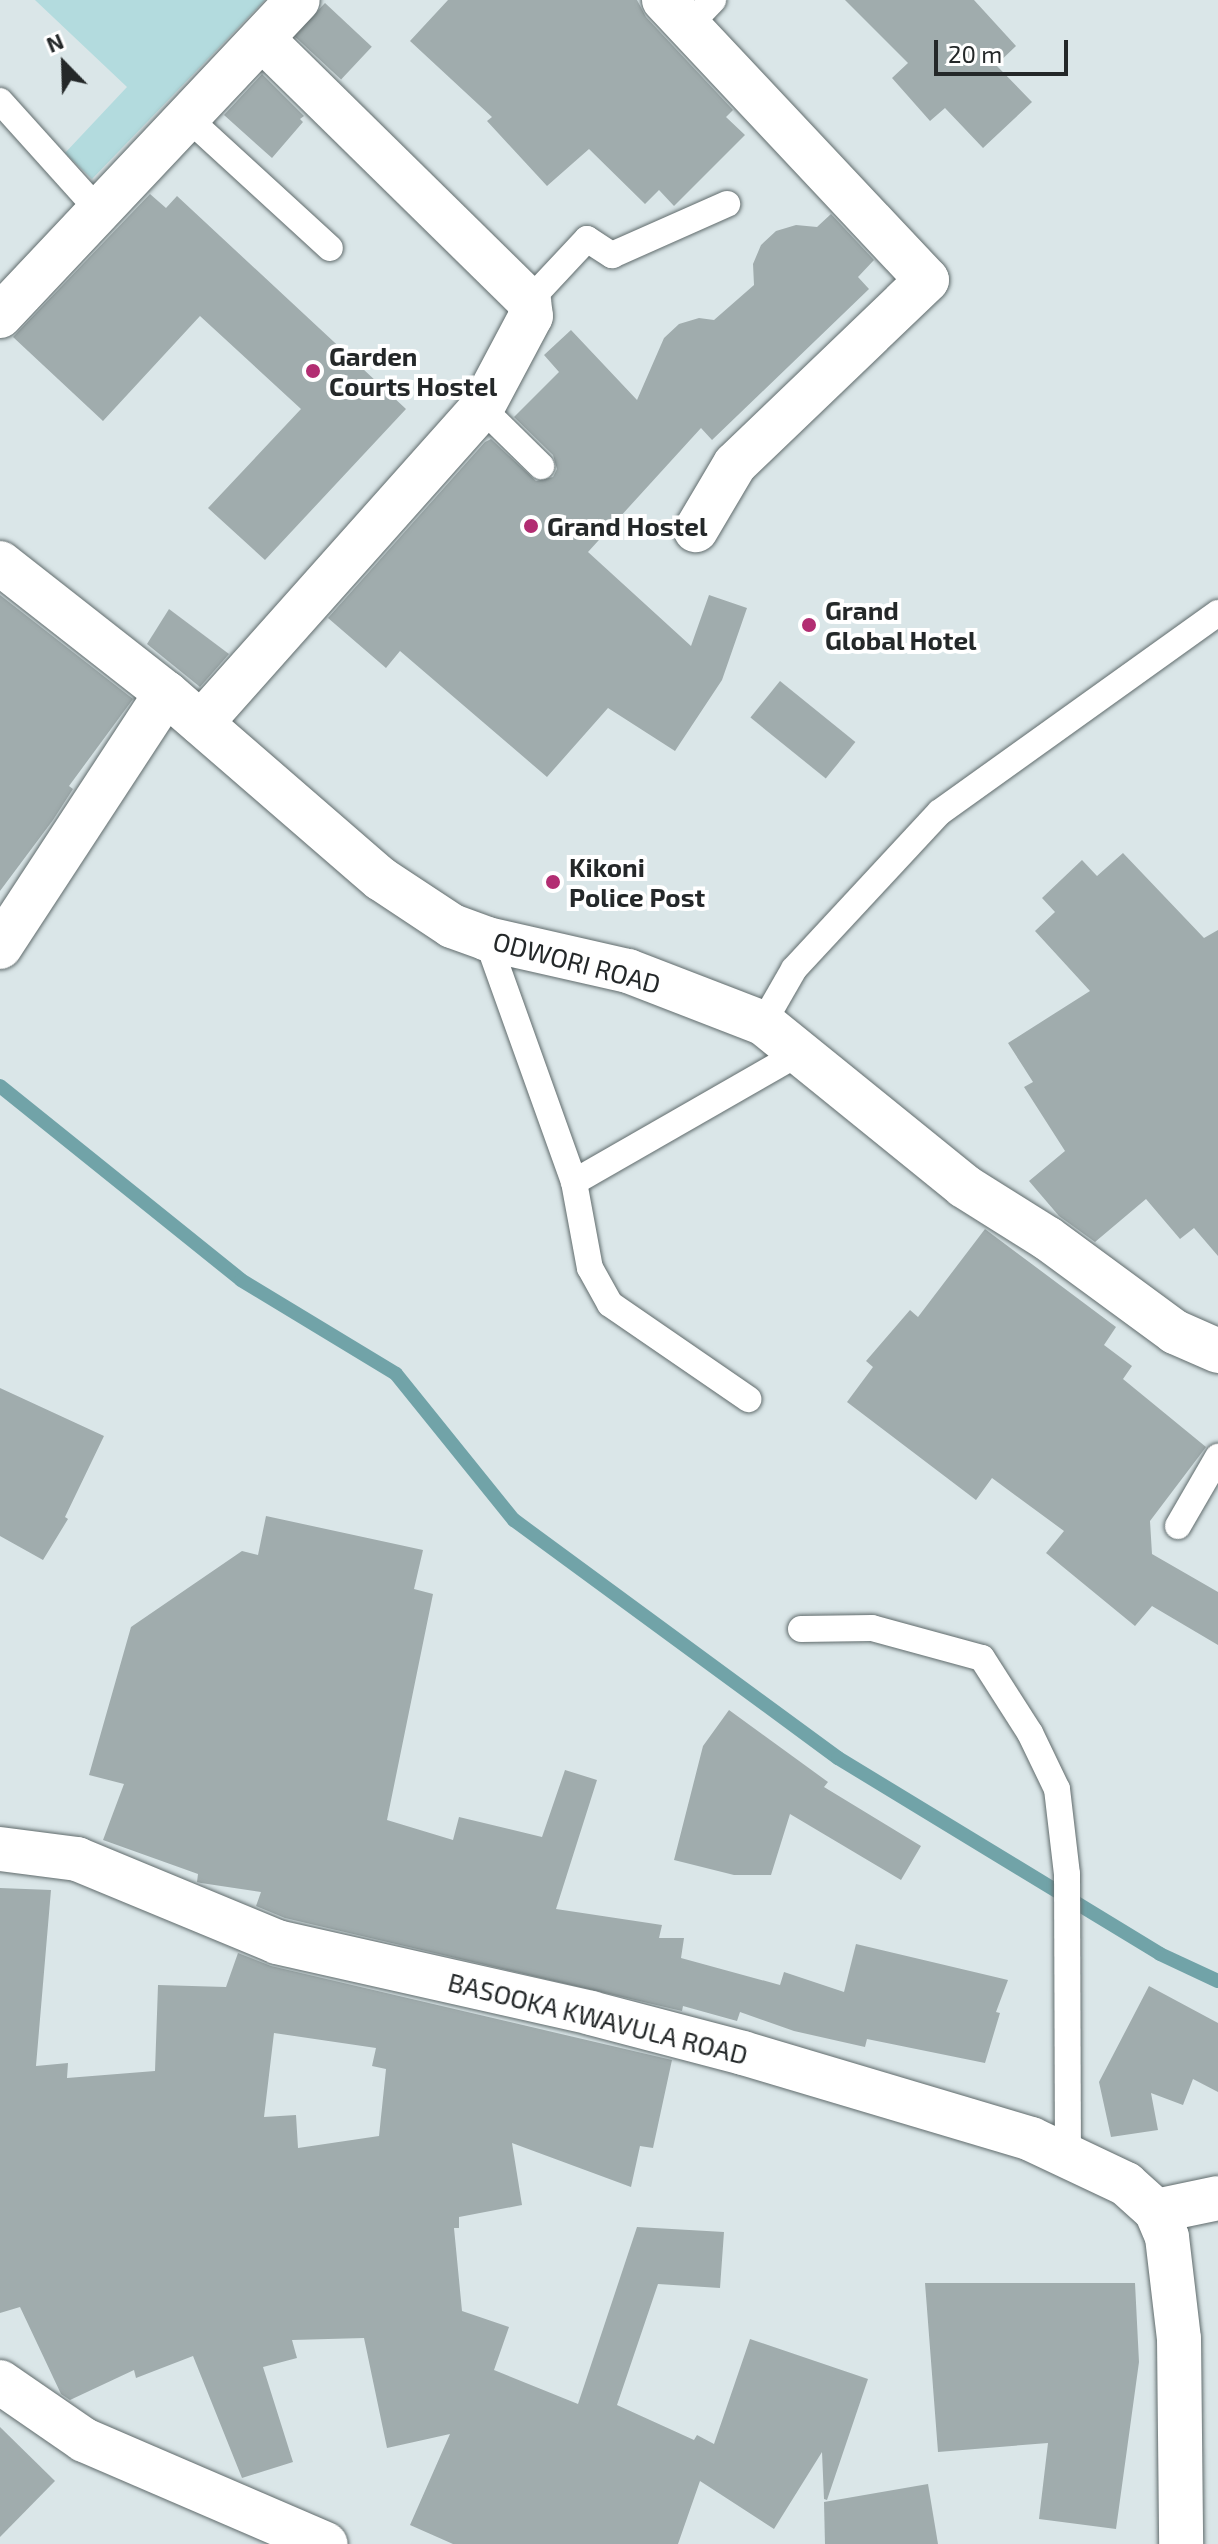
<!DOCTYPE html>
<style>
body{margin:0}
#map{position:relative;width:1218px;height:2544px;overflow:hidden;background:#dae6e8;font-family:"Exo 2",sans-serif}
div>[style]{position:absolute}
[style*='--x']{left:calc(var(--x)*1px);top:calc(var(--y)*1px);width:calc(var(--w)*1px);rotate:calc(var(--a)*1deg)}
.green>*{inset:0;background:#b3dbde}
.stream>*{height:14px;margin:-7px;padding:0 7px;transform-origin:7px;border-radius:7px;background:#71a3a8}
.building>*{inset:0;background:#a0acad;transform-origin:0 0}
.roads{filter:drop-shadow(0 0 2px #606b6c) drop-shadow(0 0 2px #606b6c)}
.lane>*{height:26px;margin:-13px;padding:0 13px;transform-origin:13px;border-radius:13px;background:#fff}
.street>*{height:44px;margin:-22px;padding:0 22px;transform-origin:22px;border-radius:22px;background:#fff}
.secondary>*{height:44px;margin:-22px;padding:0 22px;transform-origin:22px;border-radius:22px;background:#fff}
.dots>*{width:22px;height:22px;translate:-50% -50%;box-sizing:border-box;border:4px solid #fff;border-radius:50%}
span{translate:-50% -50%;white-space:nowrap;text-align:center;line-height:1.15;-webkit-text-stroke:8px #fff;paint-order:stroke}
.poi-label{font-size:26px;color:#242829;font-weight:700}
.left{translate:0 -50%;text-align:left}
.street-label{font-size:26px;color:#242829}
.north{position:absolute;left:24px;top:24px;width:80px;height:80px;-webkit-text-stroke:6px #fff;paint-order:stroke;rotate:337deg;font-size:22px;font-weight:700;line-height:32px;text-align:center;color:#242829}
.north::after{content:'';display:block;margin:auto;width:28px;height:36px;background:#242829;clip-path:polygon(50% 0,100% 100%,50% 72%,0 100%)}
.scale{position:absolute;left:934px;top:40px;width:134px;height:36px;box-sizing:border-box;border:4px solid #242829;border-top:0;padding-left:10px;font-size:24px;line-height:28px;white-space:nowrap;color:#242829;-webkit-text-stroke:6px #fff;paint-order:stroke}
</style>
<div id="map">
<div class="green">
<i style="clip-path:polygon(35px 0,265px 0,92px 179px,65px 153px,127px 87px)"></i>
</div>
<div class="stream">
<i style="--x:0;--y:1086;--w:309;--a:38.8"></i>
<i style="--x:241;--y:1280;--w:181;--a:31.2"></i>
<i style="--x:396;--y:1374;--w:188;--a:51.1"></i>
<i style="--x:514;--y:1520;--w:402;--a:36.3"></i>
<i style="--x:838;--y:1758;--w:377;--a:31.3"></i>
<i style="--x:1160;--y:1954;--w:64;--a:25"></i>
</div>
<div class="building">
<i style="clip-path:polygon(448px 0,637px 0,646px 17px,733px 110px,726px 117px,745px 135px,674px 206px,659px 190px,645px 204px,589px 149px,547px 186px,487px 121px,492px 117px,410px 41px)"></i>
<i style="clip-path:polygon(845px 0,974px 0,1016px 46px,996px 65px,1032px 102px,983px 148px,945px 108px,930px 121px,892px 78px,908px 63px)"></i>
<i style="left:325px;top:3px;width:64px;height:45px;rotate:43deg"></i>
<i style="clip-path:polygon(262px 74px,304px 116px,300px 119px,303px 122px,272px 158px,224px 115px)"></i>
<i style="clip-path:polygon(150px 194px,166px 208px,177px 196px,406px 409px,265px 560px,208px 508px,301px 409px,200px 316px,103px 421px,13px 337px)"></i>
<i style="clip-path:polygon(831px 214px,874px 260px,858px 277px,869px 289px,712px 440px,701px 428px,588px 552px,691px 646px,709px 595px,747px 608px,722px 680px,675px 751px,608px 708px,547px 777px,400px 651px,386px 668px,328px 618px,485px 442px,491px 439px,536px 481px,553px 477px,557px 469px,553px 455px,514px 417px,559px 372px,544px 355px,571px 330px,637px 400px,664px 338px,679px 324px,699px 318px,714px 320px,754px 285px,753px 264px,761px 245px,776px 231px,796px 225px,817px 227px)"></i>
<i style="clip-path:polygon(0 595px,133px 699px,69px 786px,73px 789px,53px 820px,0 891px)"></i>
<i style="clip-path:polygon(169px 609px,229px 654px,200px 687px,147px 644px)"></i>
<i style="left:780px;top:681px;width:97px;height:47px;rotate:39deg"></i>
<i style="clip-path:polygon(1123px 853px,1204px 938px,1218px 930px,1218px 1256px,1194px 1228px,1180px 1239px,1146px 1199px,1095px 1242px,1059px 1216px,1029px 1181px,1065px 1151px,1024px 1087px,1033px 1082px,1008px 1043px,1090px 991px,1035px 931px,1055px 912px,1042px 898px,1082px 860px,1097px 876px)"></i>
<i style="clip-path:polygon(985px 1229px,1116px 1327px,1104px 1345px,1132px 1366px,1123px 1379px,1206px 1447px,1150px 1521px,1152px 1554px,1218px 1592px,1218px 1645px,1152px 1606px,1135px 1626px,1046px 1553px,1064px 1531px,992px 1478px,976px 1500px,847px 1402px,873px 1367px,866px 1361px,910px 1310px,918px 1317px)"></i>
<i style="clip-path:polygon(0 1388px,104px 1436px,65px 1517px,68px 1519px,43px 1560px,0 1536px)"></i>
<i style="clip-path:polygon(266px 1516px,423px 1550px,414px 1589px,433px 1594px,387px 1820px,453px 1840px,459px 1817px,542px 1837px,565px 1770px,597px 1780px,556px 1909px,662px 1925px,659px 1938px,684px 1938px,681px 1958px,780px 1985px,784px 1972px,844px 1992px,856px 1944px,1008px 1980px,996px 2012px,1000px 2013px,985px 2063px,867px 2039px,865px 2047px,794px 2031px,740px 2012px,737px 2021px,683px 2006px,682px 2011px,285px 1918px,256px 1906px,261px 1892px,201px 1883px,197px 1882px,198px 1874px,103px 1840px,124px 1784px,89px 1775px,131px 1627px,242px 1551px,258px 1555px)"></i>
<i style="clip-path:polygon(729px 1710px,828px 1782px,824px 1787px,921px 1846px,901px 1880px,790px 1814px,771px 1875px,734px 1875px,674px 1860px,703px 1746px)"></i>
<i style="clip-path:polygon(evenodd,0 1888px,51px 1890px,36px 2066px,68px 2063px,67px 2078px,155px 2071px,158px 1985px,226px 1987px,238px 1953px,271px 1966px,672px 2060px,653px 2148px,640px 2146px,631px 2187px,512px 2143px,522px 2205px,459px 2217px,459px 2228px,454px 2228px,462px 2311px,509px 2327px,494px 2370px,578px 2404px,637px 2227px,724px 2232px,720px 2288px,658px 2284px,617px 2405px,694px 2440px,697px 2435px,714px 2444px,750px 2339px,868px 2379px,827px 2500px,824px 2499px,822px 2452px,774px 2529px,700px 2481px,678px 2544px,453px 2544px,410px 2525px,450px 2434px,387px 2448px,364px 2338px,292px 2340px,297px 2358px,263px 2367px,293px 2462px,242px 2478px,193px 2356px,136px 2378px,134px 2370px,70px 2400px,61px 2394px,20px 2307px,0 2313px,0 1888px,274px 2033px,376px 2048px,372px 2066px,386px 2069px,379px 2136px,298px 2148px,296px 2115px,264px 2117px,274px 2033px)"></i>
<i style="clip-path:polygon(1149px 1986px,1218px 2023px,1218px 2092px,1193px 2079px,1183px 2105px,1151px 2093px,1158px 2130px,1111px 2137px,1099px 2082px)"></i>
<i style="clip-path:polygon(925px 2283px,1135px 2283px,1139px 2362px,1116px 2529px,1039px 2519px,1048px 2443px,938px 2452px)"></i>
<i style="clip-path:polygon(0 2427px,55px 2481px,0 2537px)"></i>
<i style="clip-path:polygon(928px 2484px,938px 2544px,825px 2544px,824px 2502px)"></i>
</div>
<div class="roads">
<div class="lane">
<i style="--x:688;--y:26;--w:36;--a:-46"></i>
<i style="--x:0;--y:101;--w:149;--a:48"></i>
<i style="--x:189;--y:119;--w:191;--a:42.5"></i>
<i style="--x:529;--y:301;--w:85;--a:-46.9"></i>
<i style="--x:587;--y:239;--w:30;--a:33"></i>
<i style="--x:612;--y:255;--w:126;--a:-23.9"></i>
<i style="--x:482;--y:408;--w:83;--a:44.5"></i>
<i style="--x:487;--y:939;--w:258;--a:70.3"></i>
<i style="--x:574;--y:1182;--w:87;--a:79.5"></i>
<i style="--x:590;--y:1268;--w:41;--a:60.9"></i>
<i style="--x:610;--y:1304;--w:168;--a:34.5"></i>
<i style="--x:763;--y:1023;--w:62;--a:-60.1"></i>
<i style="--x:794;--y:969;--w:214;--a:-47.1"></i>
<i style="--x:940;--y:812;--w:342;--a:-35.6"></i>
<i style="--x:574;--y:1182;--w:259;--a:-29.8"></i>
<i style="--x:1178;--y:1526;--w:80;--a:-59.9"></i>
<i style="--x:801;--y:1629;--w:71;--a:-0.8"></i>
<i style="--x:872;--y:1628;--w:114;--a:15.3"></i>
<i style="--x:982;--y:1658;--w:89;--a:57.4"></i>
<i style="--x:1030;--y:1733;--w:62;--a:64.3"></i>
<i style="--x:1057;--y:1789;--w:86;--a:83.3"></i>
<i style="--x:1067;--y:1874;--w:282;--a:89.8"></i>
</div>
<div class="street">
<i style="--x:664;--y:0;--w:384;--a:46.8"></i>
<i style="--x:927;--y:280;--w:266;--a:136.2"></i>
<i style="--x:735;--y:464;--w:77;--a:120.6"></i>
<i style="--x:0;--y:316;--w:434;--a:-46.7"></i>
<i style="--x:0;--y:563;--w:211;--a:38.1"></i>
<i style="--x:166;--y:693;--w:284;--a:40.9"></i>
<i style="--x:381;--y:879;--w:85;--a:33.5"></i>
<i style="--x:452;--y:926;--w:37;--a:20"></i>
<i style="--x:487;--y:939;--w:145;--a:12.8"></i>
<i style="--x:628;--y:971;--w:145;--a:21.1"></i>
<i style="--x:763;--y:1023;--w:259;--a:39"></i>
<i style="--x:964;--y:1186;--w:98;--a:32.1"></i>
<i style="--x:1047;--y:1238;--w:159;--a:36.3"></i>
<i style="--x:1175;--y:1332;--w:47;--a:23.8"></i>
<i style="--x:201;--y:723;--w:422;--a:-48.3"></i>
<i style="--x:482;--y:408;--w:104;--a:-62"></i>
<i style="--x:531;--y:316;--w:15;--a:-98"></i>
<i style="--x:529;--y:301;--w:374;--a:-135.5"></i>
<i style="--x:0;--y:947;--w:303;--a:-56.8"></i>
<i style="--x:1156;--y:2211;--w:63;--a:-11.8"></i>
<i style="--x:0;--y:2382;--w:102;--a:34.6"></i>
<i style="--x:84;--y:2440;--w:263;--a:23.3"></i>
</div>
<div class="secondary">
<i style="--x:0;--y:1849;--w:78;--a:7.4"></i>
<i style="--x:77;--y:1859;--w:217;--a:22.5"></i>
<i style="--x:277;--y:1942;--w:322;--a:12.7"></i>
<i style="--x:591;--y:2013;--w:157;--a:14.7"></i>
<i style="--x:743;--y:2053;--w:301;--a:16.6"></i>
<i style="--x:1031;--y:2139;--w:105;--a:25.3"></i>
<i style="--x:1126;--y:2184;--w:40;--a:42"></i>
<i style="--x:1156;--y:2211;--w:28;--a:67"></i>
<i style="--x:1167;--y:2237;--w:103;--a:83.3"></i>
<i style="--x:1179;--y:2339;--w:205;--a:89.4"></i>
</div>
</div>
<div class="dots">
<i style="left:313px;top:371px;background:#b22d72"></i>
<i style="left:531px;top:526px;background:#b22d72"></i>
<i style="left:809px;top:625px;background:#b22d72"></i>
<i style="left:553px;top:882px;background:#b22d72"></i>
</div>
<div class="poi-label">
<span class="left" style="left:329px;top:371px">Garden<br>Courts Hostel</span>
<span class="left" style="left:547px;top:526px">Grand Hostel</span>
<span class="left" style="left:825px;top:625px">Grand<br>Global Hotel</span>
<span class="left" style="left:569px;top:882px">Kikoni<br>Police Post</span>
</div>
<div class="street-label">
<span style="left:577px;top:962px;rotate:15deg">ODWORI ROAD</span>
<span style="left:598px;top:2018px;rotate:14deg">BASOOKA KWAVULA ROAD</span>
</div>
<div class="north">N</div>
<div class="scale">20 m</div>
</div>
